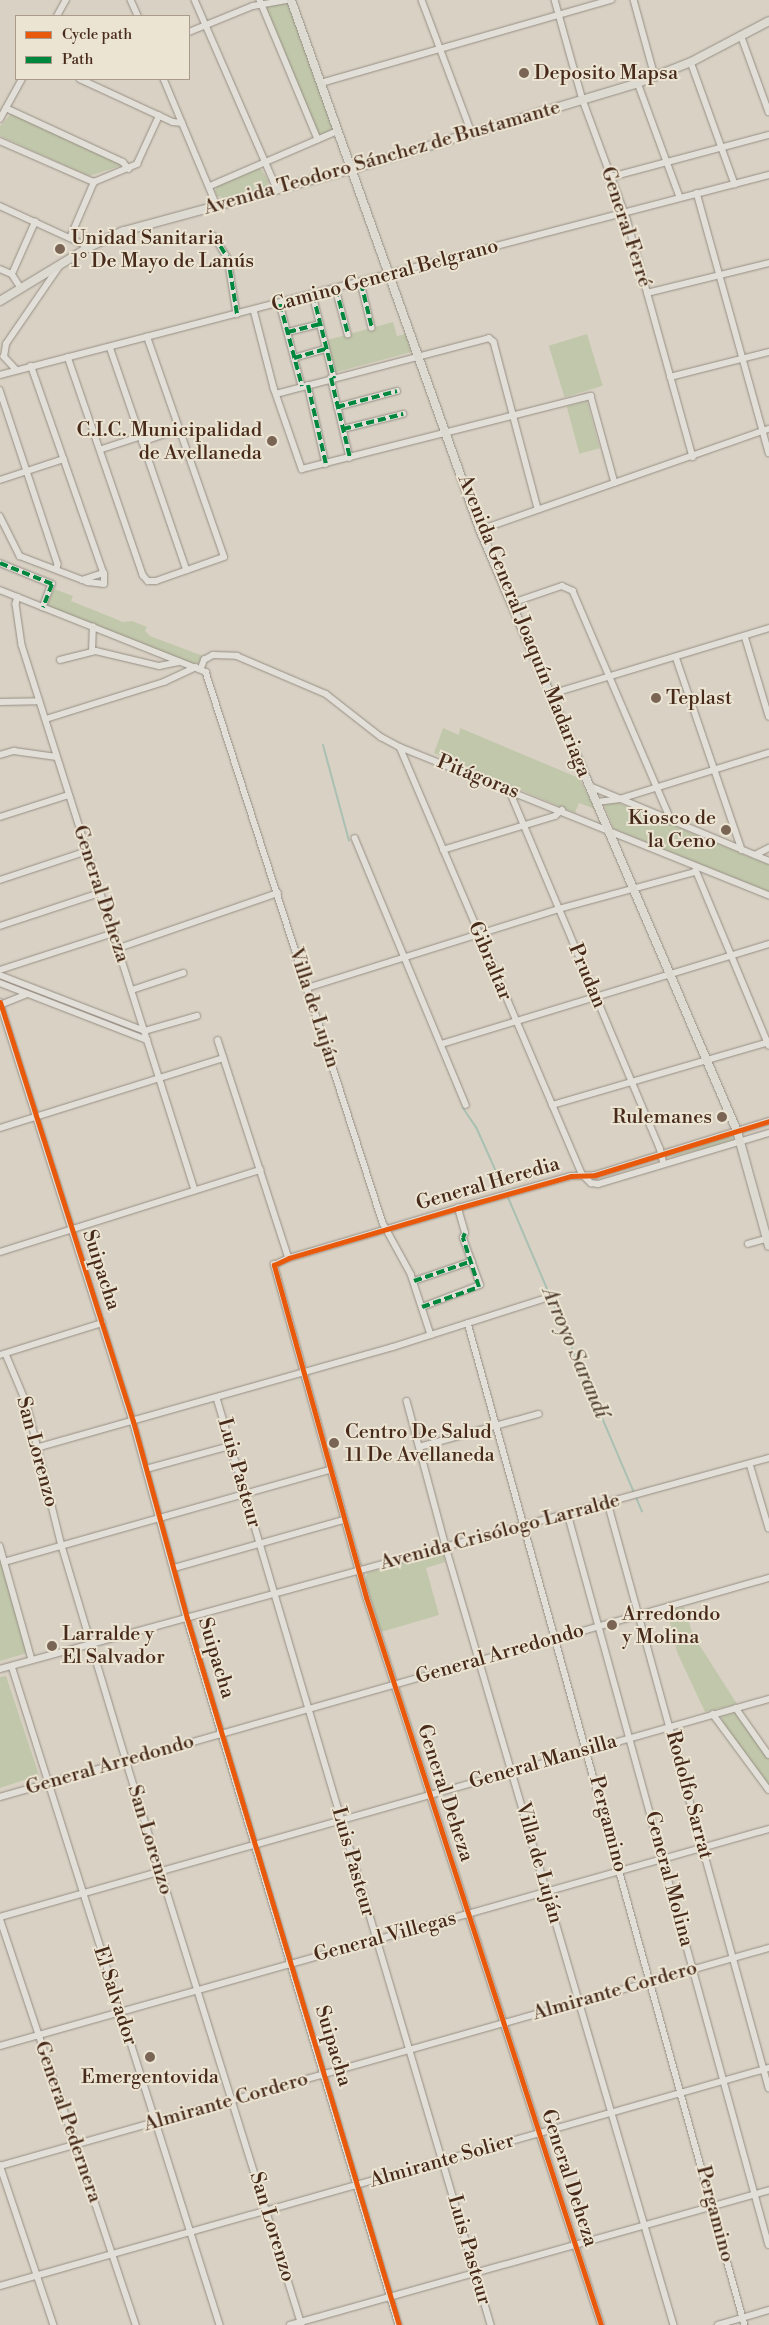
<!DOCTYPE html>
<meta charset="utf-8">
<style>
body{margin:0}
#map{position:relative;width:769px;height:2325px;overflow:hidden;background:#d9d2c4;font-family:"Libre Bodoni",serif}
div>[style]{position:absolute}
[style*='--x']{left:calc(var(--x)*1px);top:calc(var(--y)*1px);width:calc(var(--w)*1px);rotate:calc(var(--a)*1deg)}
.green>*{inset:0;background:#c1c7aa;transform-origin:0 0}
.stream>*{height:2px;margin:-1px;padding:0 1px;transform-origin:1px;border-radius:1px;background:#a9c0b2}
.roads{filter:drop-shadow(0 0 1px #968e84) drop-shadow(0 0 1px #968e84)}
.minor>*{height:5.5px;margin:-2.75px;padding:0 2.75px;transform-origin:2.75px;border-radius:2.75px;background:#e2dfd8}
.major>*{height:8px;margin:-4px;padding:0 4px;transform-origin:4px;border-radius:4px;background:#dddad2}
.quiet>*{height:4px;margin-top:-2px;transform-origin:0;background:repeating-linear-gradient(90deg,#00873e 0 8px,transparent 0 12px)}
.cycleway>*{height:5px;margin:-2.5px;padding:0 2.5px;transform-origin:2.5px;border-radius:2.5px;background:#e8590c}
.dots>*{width:14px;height:14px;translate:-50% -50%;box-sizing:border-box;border:2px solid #ece4d3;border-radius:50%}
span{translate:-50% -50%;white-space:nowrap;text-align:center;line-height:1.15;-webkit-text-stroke:4px #ece4d3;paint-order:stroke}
.poi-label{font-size:20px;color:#472a19}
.left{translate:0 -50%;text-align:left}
.right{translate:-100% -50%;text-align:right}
.street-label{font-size:20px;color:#472a19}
.water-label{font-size:21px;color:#574736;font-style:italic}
.legend{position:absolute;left:15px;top:15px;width:175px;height:65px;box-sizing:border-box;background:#ece4d3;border:1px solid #aa9a89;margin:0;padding:6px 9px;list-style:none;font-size:15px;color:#472a19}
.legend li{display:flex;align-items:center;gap:10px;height:25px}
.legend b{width:25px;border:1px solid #aa9a89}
</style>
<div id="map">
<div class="green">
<i style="clip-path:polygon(260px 0,291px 0,338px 131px,318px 139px)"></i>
<i style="clip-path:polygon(12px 113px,118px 162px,120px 166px,89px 176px,0 136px,0 126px)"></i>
<i style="clip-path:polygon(257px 169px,261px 169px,269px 182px,267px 187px,225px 198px,217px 196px,215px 191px,217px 186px)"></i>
<i style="clip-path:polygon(393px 322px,397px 336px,406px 334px,411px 352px,333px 373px,324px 341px)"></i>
<i style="left:587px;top:334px;width:54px;height:40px;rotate:73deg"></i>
<i style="left:587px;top:401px;width:49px;height:21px;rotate:75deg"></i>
<i style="clip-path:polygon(54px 589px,73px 596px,71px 601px,123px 622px,132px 621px,147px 627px,145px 631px,150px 636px,203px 656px,200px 662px,192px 664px,47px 606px)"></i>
<i style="clip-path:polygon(443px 728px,459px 735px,460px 728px,579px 778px,595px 809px,579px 803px,575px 813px,434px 753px)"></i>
<i style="clip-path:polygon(616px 802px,769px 865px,769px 892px,614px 829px,604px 805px)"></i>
<i style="clip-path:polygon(729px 1136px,733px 1138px,731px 1142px,667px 1158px)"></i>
<i style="clip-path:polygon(439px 1553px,444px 1556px,445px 1562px,426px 1568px,439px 1615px,381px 1632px,365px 1581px,367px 1573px)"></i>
<i style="clip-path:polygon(0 1554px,27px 1653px,0 1661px)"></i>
<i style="clip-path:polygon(684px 1607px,693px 1635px,737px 1704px,705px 1712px,677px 1652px,667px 1611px)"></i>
<i style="clip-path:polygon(6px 1676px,39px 1775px,0 1788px,0 1677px)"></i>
<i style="clip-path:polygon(735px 1713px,769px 1759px,769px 1785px,721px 1721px,722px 1716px)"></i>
</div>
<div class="stream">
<i style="--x:323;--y:745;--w:99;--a:74.8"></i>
<i style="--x:463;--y:1108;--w:23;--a:56"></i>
<i style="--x:476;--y:1127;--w:66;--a:65.8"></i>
<i style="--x:507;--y:1195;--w:344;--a:66.9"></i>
</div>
<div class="roads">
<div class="minor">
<i style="--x:131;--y:0;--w:17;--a:66"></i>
<i style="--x:195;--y:0;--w:206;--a:66.5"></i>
<i style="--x:260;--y:0;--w:151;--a:67.4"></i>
<i style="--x:422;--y:0;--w:142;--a:69.4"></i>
<i style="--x:555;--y:0;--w:104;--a:74.4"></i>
<i style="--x:583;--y:100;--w:127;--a:69.7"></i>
<i style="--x:627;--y:219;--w:247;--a:74.5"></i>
<i style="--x:634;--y:0;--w:79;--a:74.6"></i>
<i style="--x:57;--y:16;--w:18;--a:-61"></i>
<i style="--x:189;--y:32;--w:69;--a:-22.1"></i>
<i style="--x:253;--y:6;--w:35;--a:-10"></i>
<i style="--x:741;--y:35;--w:82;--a:70"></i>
<i style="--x:691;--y:62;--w:130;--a:70.2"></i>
<i style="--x:80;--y:79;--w:102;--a:24.8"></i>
<i style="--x:173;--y:122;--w:9;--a:6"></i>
<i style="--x:164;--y:79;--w:138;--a:67.3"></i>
<i style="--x:321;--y:83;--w:302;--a:-16"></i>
<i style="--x:638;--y:83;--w:121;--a:69.8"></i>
<i style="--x:6;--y:108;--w:129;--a:24.8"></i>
<i style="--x:123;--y:162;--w:9;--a:49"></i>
<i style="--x:0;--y:119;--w:46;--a:-61.2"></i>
<i style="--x:0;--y:141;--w:103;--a:23.6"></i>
<i style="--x:611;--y:177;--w:163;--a:-14.9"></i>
<i style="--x:210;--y:186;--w:139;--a:-23.3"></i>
<i style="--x:697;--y:193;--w:270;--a:74.5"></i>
<i style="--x:0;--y:206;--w:98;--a:24.7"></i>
<i style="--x:214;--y:236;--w:26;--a:58"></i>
<i style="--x:228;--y:258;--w:57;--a:80.9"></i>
<i style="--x:70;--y:238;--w:61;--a:-66.8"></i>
<i style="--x:94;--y:182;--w:47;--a:-22.7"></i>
<i style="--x:137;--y:164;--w:53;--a:-65.4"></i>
<i style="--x:0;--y:269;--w:13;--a:23"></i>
<i style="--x:12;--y:274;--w:17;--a:57"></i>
<i style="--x:12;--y:274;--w:57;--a:-66.1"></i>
<i style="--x:361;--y:283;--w:46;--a:76.3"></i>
<i style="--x:336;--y:289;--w:47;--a:75.1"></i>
<i style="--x:647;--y:293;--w:126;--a:-13.8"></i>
<i style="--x:313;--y:295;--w:86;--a:75.8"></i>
<i style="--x:280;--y:304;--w:85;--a:75"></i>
<i style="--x:254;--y:310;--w:81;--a:75.6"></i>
<i style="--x:274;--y:388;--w:86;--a:70.9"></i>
<i style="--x:302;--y:469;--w:298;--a:-14.2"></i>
<i style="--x:591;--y:396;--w:90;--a:74.6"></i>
<i style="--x:288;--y:332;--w:33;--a:-14"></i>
<i style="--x:110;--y:347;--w:236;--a:71"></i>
<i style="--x:68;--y:357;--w:231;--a:71"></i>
<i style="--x:143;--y:575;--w:8;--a:50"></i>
<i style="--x:148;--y:581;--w:8;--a:0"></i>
<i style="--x:156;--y:581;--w:72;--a:-19.4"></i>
<i style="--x:224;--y:557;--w:233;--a:-109.3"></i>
<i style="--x:294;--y:358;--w:33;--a:-16"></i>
<i style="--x:16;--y:370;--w:18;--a:-133"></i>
<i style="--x:4;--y:357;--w:13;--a:-81"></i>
<i style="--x:6;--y:344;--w:97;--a:-55.5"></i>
<i style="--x:0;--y:375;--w:795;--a:-14.58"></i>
<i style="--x:670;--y:377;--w:102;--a:-14.2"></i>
<i style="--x:331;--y:378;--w:82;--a:76.6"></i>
<i style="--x:308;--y:385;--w:81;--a:77.2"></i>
<i style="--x:0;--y:390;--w:183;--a:71.6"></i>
<i style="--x:58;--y:564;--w:5;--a:101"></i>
<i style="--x:276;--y:394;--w:220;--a:-14.7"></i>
<i style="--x:489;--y:338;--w:6;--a:39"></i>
<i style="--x:494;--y:342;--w:173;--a:75.2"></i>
<i style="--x:337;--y:407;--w:62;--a:-14.9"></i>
<i style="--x:343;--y:429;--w:62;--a:-14"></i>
<i style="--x:142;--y:442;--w:39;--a:-19"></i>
<i style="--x:102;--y:449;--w:40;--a:-18"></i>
<i style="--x:0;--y:480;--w:67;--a:-18.2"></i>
<i style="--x:0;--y:516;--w:45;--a:63.4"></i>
<i style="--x:20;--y:556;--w:73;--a:20.9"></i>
<i style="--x:88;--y:582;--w:16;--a:7"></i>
<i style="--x:104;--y:584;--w:9;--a:-90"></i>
<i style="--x:104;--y:575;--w:221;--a:-109.3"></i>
<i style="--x:480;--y:530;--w:306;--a:-19.3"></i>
<i style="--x:0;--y:563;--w:56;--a:22"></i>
<i style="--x:52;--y:584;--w:25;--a:111"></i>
<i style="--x:82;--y:580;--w:23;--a:-18"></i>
<i style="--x:0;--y:590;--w:222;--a:21.7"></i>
<i style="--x:206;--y:672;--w:579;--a:72.19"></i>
<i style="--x:383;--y:1223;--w:58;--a:61.2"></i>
<i style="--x:411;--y:1274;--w:64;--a:71.8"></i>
<i style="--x:18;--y:597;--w:7;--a:106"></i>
<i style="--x:16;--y:604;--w:41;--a:81.7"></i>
<i style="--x:22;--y:645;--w:572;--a:72.39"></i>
<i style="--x:512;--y:603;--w:53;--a:-18.8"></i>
<i style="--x:562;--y:586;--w:12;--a:24"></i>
<i style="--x:573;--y:591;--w:249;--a:66.8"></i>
<i style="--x:745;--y:636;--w:84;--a:73.3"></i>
<i style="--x:92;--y:652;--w:25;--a:-88"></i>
<i style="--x:676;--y:657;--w:204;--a:71.1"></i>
<i style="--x:60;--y:660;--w:37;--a:-14"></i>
<i style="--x:96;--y:651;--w:65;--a:13.4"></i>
<i style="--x:159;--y:666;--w:21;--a:-11"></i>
<i style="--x:201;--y:668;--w:9;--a:-69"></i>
<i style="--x:204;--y:660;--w:10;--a:-29"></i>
<i style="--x:213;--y:655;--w:24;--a:2"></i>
<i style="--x:237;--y:656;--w:97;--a:23.1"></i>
<i style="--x:326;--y:694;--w:70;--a:38"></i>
<i style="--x:381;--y:737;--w:21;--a:28"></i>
<i style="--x:400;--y:747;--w:398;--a:21.9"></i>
<i style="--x:551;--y:694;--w:228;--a:-16.8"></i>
<i style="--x:0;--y:702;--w:39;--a:-1"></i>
<i style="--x:46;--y:719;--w:124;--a:-17.4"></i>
<i style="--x:164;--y:682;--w:35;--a:-25"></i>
<i style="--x:400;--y:747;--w:464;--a:66.9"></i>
<i style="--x:582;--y:1174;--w:13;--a:45"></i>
<i style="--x:591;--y:1183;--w:7;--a:8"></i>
<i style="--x:598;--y:1184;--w:178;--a:-16.6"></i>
<i style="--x:0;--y:755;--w:15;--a:-16"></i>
<i style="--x:14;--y:751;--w:43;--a:7.9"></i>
<i style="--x:590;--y:786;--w:194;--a:22.7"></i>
<i style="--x:509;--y:789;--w:389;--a:67.2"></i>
<i style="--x:660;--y:1148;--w:16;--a:76"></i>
<i style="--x:597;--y:802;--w:23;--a:-7"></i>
<i style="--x:620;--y:799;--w:156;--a:-17.2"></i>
<i style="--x:0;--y:817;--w:72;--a:-17.7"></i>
<i style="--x:355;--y:838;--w:289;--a:67.4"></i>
<i style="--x:443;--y:850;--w:117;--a:-16.9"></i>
<i style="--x:555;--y:816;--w:9;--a:-41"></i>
<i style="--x:755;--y:855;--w:16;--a:-27"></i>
<i style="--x:696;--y:870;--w:190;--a:67.4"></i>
<i style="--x:0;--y:880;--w:92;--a:-18.4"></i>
<i style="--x:0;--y:926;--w:105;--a:-18.3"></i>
<i style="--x:119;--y:948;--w:168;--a:-19.1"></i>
<i style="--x:0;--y:970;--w:120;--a:-18"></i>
<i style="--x:0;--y:975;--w:155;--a:21.1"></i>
<i style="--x:145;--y:1031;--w:54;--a:-16.1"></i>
<i style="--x:0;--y:983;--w:158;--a:21.2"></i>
<i style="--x:307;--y:988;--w:264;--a:-17.4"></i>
<i style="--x:559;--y:909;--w:141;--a:-15.2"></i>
<i style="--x:132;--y:990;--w:54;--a:-18.4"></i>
<i style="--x:0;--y:1002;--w:440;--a:72.4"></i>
<i style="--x:133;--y:1421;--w:204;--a:74.7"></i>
<i style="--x:187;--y:1618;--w:738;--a:73.31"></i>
<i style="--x:0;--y:1005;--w:29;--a:-22"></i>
<i style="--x:218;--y:1040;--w:229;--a:72"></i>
<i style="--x:442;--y:1044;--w:342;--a:-17"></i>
<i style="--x:552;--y:1105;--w:226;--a:-16.2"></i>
<i style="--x:0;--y:1128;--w:234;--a:-17.4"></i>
<i style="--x:748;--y:1244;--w:22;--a:-16"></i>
<i style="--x:0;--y:1252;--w:273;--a:-17.5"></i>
<i style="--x:414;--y:1281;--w:61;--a:-19"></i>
<i style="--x:422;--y:1307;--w:62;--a:-20.8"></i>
<i style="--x:480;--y:1285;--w:50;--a:-109.9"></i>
<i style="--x:463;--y:1238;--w:5;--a:-68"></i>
<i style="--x:465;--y:1233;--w:26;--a:-106"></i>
<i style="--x:468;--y:1323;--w:1040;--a:74.55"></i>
<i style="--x:6;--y:1354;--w:54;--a:67.2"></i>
<i style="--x:27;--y:1404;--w:146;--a:76.2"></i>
<i style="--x:62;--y:1546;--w:223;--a:73.3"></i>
<i style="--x:126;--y:1760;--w:592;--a:72.7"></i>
<i style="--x:0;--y:1355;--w:107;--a:-17.4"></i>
<i style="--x:217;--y:1398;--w:967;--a:73.53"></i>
<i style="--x:407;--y:1401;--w:151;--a:75"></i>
<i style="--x:446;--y:1547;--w:811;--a:73.67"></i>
<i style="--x:419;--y:1447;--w:124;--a:-15.4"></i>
<i style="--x:36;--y:1448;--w:371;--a:-15.8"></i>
<i style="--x:393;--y:1347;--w:157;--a:-17.7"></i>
<i style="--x:750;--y:1464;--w:67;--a:73.5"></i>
<i style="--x:146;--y:1469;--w:87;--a:-15.3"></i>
<i style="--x:608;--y:1503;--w:607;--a:74.61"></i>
<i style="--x:568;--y:1514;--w:758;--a:74.63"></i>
<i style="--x:0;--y:1546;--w:118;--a:74.3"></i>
<i style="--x:4;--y:1562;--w:338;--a:-15.8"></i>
<i style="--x:174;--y:1568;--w:177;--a:-15.8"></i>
<i style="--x:12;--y:1666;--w:691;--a:72.48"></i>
<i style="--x:0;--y:1669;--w:797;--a:-15.34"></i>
<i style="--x:736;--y:1708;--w:57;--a:54.9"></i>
<i style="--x:713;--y:1714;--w:94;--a:53.6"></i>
<i style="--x:0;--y:1797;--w:800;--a:-15.9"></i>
<i style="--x:0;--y:1917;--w:799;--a:-15.83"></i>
<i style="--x:0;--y:1918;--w:429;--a:71.5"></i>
<i style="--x:0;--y:2046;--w:799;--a:-15.76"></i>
<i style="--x:0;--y:2165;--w:169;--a:71.4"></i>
<i style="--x:0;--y:2166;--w:799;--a:-15.83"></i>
<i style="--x:0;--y:2286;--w:799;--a:-15.83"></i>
<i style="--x:290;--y:2325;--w:498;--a:-15.7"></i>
<i style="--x:601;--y:2325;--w:765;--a:-107.89"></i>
<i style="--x:366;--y:1597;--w:345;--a:-105.5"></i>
<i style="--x:274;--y:1265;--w:17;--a:-25"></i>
<i style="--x:289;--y:1258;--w:176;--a:-16.5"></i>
<i style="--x:458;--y:1208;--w:117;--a:-15.8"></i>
<i style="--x:571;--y:1176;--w:24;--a:-2"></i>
<i style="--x:595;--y:1175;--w:182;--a:-17.2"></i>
<i style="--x:718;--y:2325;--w:53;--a:-16.4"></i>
</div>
<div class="major">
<i style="--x:291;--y:0;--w:563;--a:70.37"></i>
<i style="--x:480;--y:530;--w:654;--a:66.85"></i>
<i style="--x:737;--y:1131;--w:119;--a:74.5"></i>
<i style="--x:0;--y:301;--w:104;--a:-31.2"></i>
<i style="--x:89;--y:247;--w:38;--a:-25"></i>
<i style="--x:124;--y:231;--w:236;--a:-15.2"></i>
<i style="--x:352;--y:169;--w:299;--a:-16.7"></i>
<i style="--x:638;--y:83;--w:57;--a:-21.6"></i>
<i style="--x:691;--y:62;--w:88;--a:-27.7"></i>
</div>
</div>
<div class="quiet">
<i style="--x:214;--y:236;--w:26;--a:58"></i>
<i style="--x:228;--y:258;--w:57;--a:80.9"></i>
<i style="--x:361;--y:283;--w:46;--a:76.3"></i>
<i style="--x:336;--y:289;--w:47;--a:75.1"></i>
<i style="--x:313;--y:295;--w:86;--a:75.8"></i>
<i style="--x:280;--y:304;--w:85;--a:75"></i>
<i style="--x:288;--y:332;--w:33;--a:-14"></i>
<i style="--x:294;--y:358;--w:33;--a:-16"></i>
<i style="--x:331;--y:378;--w:82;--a:76.6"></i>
<i style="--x:308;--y:385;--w:81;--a:77.2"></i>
<i style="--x:337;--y:407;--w:62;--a:-14.9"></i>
<i style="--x:343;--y:429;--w:62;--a:-14"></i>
<i style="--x:0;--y:563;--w:56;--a:22"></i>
<i style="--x:52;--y:584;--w:25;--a:111"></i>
<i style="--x:414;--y:1281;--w:61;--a:-19"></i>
<i style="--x:422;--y:1307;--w:60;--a:-19.3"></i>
<i style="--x:479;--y:1287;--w:52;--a:-108.1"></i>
<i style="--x:463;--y:1238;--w:5;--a:-68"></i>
</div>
<div class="cycleway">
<i style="--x:0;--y:1002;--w:440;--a:72.4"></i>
<i style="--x:133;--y:1421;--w:204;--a:74.7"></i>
<i style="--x:187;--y:1618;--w:738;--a:73.31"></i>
<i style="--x:601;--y:2325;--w:765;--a:-107.89"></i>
<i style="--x:366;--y:1597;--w:345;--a:-105.5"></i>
<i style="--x:274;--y:1265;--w:17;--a:-25"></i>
<i style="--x:289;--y:1258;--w:176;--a:-16.5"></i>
<i style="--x:458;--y:1208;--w:117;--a:-15.8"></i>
<i style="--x:571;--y:1176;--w:24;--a:-2"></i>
<i style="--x:595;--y:1175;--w:182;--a:-17.2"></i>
</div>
<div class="dots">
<i style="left:524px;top:73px;background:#7a6555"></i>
<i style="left:60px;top:249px;background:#7a6555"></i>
<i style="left:272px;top:441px;background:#7a6555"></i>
<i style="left:656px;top:698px;background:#7a6555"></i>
<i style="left:726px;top:830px;background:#7a6555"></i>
<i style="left:722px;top:1117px;background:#7a6555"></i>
<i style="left:334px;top:1443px;background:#7a6555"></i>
<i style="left:612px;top:1625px;background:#7a6555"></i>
<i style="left:52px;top:1646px;background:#7a6555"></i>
<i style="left:150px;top:2057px;background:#7a6555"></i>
</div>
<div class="poi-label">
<span class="left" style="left:534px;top:73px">Deposito Mapsa</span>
<span class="left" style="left:71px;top:250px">Unidad Sanitaria<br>1° De Mayo de Lanús</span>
<span class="right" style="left:262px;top:442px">C.I.C. Municipalidad<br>de Avellaneda</span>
<span class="left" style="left:666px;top:698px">Teplast</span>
<span class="right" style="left:716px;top:830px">Kiosco de<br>la Geno</span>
<span class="right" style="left:712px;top:1117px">Rulemanes</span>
<span class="left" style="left:345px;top:1444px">Centro De Salud<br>11 De Avellaneda</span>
<span class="left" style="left:622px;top:1626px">Arredondo<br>y Molina</span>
<span class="left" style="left:62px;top:1646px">Larralde y<br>El Salvador</span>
<span style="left:150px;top:2077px">Emergentovida</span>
</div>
<div class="street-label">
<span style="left:382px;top:158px;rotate:-16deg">Avenida Teodoro Sánchez de Bustamante</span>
<span style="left:626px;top:227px;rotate:72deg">General Ferré</span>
<span style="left:385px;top:276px;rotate:-15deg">Camino General Belgrano</span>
<span style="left:524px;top:626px;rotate:68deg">Avenida General Joaquín Madariaga</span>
<span style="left:478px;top:777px;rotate:22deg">Pitágoras</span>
<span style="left:101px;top:894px;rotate:72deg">General Deheza</span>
<span style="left:490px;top:961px;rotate:67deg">Gibraltar</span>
<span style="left:587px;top:976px;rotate:67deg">Prudan</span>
<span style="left:314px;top:1008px;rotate:72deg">Villa de Luján</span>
<span style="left:488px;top:1184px;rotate:-16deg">General Heredia</span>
<span style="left:101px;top:1270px;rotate:72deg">Suipacha</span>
<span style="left:37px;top:1452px;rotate:75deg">San Lorenzo</span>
<span style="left:239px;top:1473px;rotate:74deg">Luis Pasteur</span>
<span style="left:500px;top:1532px;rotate:-15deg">Avenida Crisólogo Larralde</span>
<span style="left:500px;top:1654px;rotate:-16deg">General Arredondo</span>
<span style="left:216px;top:1658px;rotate:73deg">Suipacha</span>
<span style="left:543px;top:1762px;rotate:-16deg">General Mansilla</span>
<span style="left:110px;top:1765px;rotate:-16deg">General Arredondo</span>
<span style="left:445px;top:1793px;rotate:72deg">General Deheza</span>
<span style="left:689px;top:1795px;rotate:75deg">Rodolfo Sarrat</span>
<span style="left:608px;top:1824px;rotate:75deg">Pergamino</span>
<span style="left:150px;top:1840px;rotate:73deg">San Lorenzo</span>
<span style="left:353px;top:1862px;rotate:74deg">Luis Pasteur</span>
<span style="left:539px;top:1863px;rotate:74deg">Villa de Luján</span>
<span style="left:669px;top:1879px;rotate:75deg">General Molina</span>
<span style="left:385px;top:1937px;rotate:-15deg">General Villegas</span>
<span style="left:615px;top:1991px;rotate:-16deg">Almirante Cordero</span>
<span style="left:115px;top:1996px;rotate:72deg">El Salvador</span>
<span style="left:333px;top:2046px;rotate:73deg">Suipacha</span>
<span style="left:226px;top:2102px;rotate:-16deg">Almirante Cordero</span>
<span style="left:68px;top:2122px;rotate:71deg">General Pedernera</span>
<span style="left:442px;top:2161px;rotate:-16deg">Almirante Solier</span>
<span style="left:569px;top:2178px;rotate:72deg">General Deheza</span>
<span style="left:715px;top:2214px;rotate:75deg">Pergamino</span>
<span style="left:272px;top:2227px;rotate:73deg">San Lorenzo</span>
<span style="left:469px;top:2250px;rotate:74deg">Luis Pasteur</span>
</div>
<div class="water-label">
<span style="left:575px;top:1353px;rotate:67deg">Arroyo Sarandí</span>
</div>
<ul class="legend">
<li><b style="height:6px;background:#e8590c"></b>Cycle path</li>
<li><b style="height:6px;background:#00873e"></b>Path</li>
</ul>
</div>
